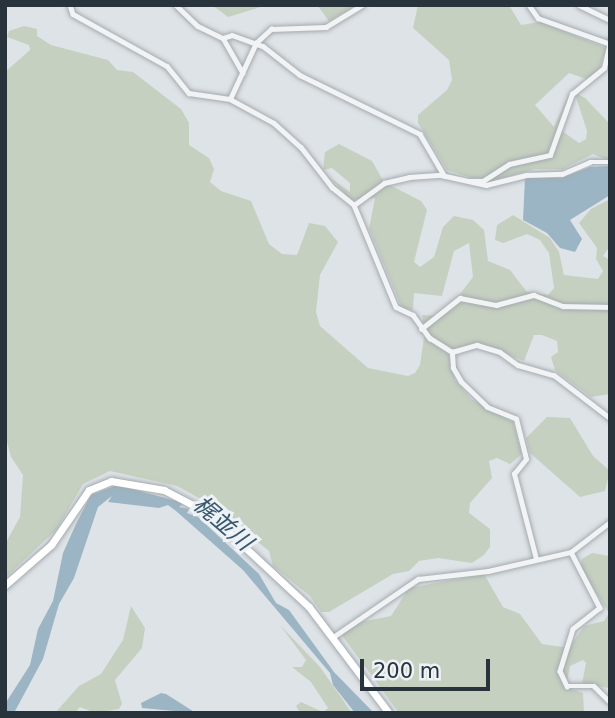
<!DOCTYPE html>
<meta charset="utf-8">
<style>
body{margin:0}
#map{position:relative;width:615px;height:718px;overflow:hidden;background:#dee3e7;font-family:"DejaVu Sans","Noto Sans JP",sans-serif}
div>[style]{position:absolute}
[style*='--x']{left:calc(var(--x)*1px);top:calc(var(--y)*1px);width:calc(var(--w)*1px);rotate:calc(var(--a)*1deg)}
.green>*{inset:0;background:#c6d0c0}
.water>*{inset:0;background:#9cb5c4}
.roads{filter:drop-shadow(0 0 2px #a4abb0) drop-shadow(0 0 2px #a4abb0)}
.street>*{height:4.5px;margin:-2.25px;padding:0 2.25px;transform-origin:2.25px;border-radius:2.25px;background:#f1f3f5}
.primary>*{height:7px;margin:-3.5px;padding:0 3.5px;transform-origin:3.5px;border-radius:3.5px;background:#fff}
span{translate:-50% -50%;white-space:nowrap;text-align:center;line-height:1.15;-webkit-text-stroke:6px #eef1f5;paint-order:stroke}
.water-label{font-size:23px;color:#36576d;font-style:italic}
.frame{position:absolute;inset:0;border:7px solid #29333c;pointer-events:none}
.scale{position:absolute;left:360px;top:659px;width:130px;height:32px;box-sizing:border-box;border:4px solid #29333c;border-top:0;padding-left:9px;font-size:21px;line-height:24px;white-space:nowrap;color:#29333c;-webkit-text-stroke:5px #eef1f5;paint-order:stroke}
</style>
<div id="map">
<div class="green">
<i style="clip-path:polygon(212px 5px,259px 5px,261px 7px,228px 17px)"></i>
<i style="clip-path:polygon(317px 5px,356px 5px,329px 21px)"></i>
<i style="clip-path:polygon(418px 5px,509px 5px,521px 25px,540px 22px,606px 48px,598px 73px,586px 79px,569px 73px,535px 105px,554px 127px,569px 94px,562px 131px,579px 143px,586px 139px,587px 131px,576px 97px,578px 94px,585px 98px,610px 124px,610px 161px,593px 154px,563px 169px,535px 169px,498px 179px,472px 178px,447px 170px,418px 123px,418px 115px,447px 90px,452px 80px,449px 60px,413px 28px)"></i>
<i style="clip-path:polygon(24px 26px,37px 29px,37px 36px,51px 45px,108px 60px,117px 70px,133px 72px,181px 109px,189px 123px,189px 145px,209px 158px,214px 169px,210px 182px,221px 191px,251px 201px,269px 244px,282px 254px,297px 255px,309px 223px,325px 226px,338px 242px,320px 275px,316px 312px,320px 326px,368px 368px,408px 376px,415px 373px,420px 365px,424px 337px,448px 353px,455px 380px,471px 399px,513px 422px,522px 454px,510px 464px,497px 458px,489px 461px,492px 478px,470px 503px,469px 513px,490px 529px,490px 547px,484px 555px,472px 563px,438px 558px,419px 561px,409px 571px,393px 574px,329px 612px,321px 612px,310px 596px,273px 566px,269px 551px,210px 504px,177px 486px,110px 471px,83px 484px,57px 529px,5px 578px,5px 544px,20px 517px,23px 475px,11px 457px,5px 434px,5px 72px,30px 50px,29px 45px,7px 37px,9px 31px)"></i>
<i style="clip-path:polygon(339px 144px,372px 161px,384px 182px,421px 201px,427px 210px,414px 262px,420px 267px,434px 257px,443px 227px,454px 216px,473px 220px,484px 230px,488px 261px,510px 270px,527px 292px,548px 295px,554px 288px,549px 253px,540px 240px,527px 234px,503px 243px,495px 240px,497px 225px,513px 215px,550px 238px,559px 252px,564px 275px,598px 279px,603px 271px,596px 259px,597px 248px,579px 223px,591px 209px,610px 199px,610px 246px,603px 256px,610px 260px,610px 394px,591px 397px,555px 370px,551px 357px,558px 352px,557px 341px,542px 335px,534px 335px,524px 361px,480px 343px,451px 350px,426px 333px,422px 315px,443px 316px,473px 277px,469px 243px,454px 251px,442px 296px,414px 293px,413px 310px,402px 308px,369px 229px,375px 198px,351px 200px,328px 176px,350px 192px,350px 183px,332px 168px,323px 170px,325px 152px)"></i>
<i style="clip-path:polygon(547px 417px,570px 418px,593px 456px,610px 471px,605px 491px,580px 497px,530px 453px,526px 438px)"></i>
<i style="clip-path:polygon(592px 553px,610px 556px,610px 688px,582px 684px,586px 663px,583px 660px,570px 666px,566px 687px,583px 693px,584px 713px,399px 713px,341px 634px,355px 623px,391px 616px,409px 588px,484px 574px,503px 607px,520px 614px,542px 644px,569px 648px,584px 626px,604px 621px,609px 613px,580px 567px,582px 559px)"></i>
<i style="clip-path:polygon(131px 606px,145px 628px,142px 648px,115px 680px,122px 704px,119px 709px,95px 713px,80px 707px,75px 713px,55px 713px,79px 686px,101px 674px,123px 640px)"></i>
<i style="clip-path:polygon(280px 625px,320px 667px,352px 713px,300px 713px,296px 706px,301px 702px,323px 712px,328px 708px,311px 682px,292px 667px,302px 667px,306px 660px)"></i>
</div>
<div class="water">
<i style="clip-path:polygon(610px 166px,610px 195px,570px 220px,582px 239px,575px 252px,560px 248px,547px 233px,523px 220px,525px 178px,561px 178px,590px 167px)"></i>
<i style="clip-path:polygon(117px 485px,184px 503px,179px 507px,189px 509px,187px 513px,198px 517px,259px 574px,276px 603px,289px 610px,334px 672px,374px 713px,355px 713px,333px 685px,330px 673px,243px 570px,176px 511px,168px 505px,159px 508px,108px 502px,112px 496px,98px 507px,74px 578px,59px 604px,43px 659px,14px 713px,5px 713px,5px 704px,30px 665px,38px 629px,53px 601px,63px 553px,76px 524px,91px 495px)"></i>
<i style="clip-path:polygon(161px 693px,166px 694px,196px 713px,142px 708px,141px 703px)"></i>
</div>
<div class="roads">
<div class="street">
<i style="--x:70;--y:5;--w:9;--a:72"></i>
<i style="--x:73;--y:14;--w:107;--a:29"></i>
<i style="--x:167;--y:66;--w:35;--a:51"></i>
<i style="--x:189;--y:93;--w:41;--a:8.3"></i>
<i style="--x:230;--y:99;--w:50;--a:28.6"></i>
<i style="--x:274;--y:123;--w:36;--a:42"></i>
<i style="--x:301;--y:147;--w:51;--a:52.2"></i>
<i style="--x:332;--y:187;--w:28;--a:39"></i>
<i style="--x:354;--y:205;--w:110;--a:67.6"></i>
<i style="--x:396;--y:307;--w:19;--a:25"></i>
<i style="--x:413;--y:315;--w:29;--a:54"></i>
<i style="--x:430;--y:338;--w:26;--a:32"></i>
<i style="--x:176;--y:5;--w:30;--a:44"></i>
<i style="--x:198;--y:26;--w:28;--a:26"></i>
<i style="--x:223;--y:38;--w:9;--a:-18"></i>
<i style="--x:232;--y:35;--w:33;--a:20"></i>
<i style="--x:263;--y:46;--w:47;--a:38.1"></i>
<i style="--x:300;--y:75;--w:134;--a:26.2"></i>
<i style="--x:420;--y:134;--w:48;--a:59.7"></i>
<i style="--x:529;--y:5;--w:16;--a:55"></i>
<i style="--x:538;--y:18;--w:74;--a:19.7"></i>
<i style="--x:579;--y:5;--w:34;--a:26"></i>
<i style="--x:223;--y:38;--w:40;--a:60.3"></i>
<i style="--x:230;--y:99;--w:62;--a:-65.1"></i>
<i style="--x:256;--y:43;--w:21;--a:-43"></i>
<i style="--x:271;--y:29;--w:55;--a:-2.1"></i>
<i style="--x:326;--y:27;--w:42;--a:-31.4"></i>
<i style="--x:469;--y:181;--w:14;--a:0"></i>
<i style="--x:483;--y:181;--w:31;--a:-33"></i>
<i style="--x:509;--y:164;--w:42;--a:-12.4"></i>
<i style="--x:550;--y:155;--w:65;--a:-70.2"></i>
<i style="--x:572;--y:94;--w:41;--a:-39.1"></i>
<i style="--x:604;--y:68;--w:28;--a:-77"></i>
<i style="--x:354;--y:205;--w:37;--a:-36"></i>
<i style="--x:384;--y:183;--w:26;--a:-13"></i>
<i style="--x:409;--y:177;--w:32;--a:-4"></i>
<i style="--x:441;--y:175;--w:46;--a:12.5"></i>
<i style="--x:486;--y:185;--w:41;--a:-14"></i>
<i style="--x:526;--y:175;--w:36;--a:-2"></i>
<i style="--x:562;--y:174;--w:30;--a:-23"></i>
<i style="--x:590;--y:162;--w:20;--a:0"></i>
<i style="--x:421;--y:329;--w:50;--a:-38.5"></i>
<i style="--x:460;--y:298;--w:37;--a:11"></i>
<i style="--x:496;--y:305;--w:39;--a:-15"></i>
<i style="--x:534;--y:295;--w:31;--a:21"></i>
<i style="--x:563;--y:306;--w:47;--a:1.2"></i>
<i style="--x:571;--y:552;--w:63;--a:62.6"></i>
<i style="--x:600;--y:608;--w:34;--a:142"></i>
<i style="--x:573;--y:629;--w:44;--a:107.2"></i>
<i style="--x:560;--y:671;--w:17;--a:65"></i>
<i style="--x:567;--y:686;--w:27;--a:0"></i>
<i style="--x:594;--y:686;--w:23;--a:45"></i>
<i style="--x:536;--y:559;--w:88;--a:-104.5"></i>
<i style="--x:514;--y:474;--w:19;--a:-51"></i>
<i style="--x:526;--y:459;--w:41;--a:-104"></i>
<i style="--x:516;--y:419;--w:31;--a:-158"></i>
<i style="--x:487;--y:407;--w:36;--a:-136"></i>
<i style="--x:461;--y:382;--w:16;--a:-120"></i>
<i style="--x:453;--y:368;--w:16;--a:-94"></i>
<i style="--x:452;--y:352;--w:26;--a:-16"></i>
<i style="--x:477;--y:345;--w:24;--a:17"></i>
<i style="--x:500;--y:352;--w:22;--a:36"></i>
<i style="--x:518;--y:365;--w:37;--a:16"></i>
<i style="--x:554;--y:375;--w:71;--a:37.5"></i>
<i style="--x:333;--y:637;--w:103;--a:-34.3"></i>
<i style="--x:418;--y:579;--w:70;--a:-6.5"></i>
<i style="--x:488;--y:571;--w:85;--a:-12.9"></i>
<i style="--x:571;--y:552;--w:49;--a:-37.6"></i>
</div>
<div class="primary">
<i style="--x:5;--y:585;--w:61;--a:-41"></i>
<i style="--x:51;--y:545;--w:67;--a:-55.4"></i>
<i style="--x:89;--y:490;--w:24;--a:-22"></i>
<i style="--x:111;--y:481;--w:54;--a:9.6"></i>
<i style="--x:164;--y:490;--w:50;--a:27.6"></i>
<i style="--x:208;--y:513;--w:138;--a:42.9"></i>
<i style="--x:309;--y:607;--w:133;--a:53"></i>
</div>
</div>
<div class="water-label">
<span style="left:223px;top:523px;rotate:41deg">梶並川</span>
</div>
<div class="frame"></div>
<div class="scale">200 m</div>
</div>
